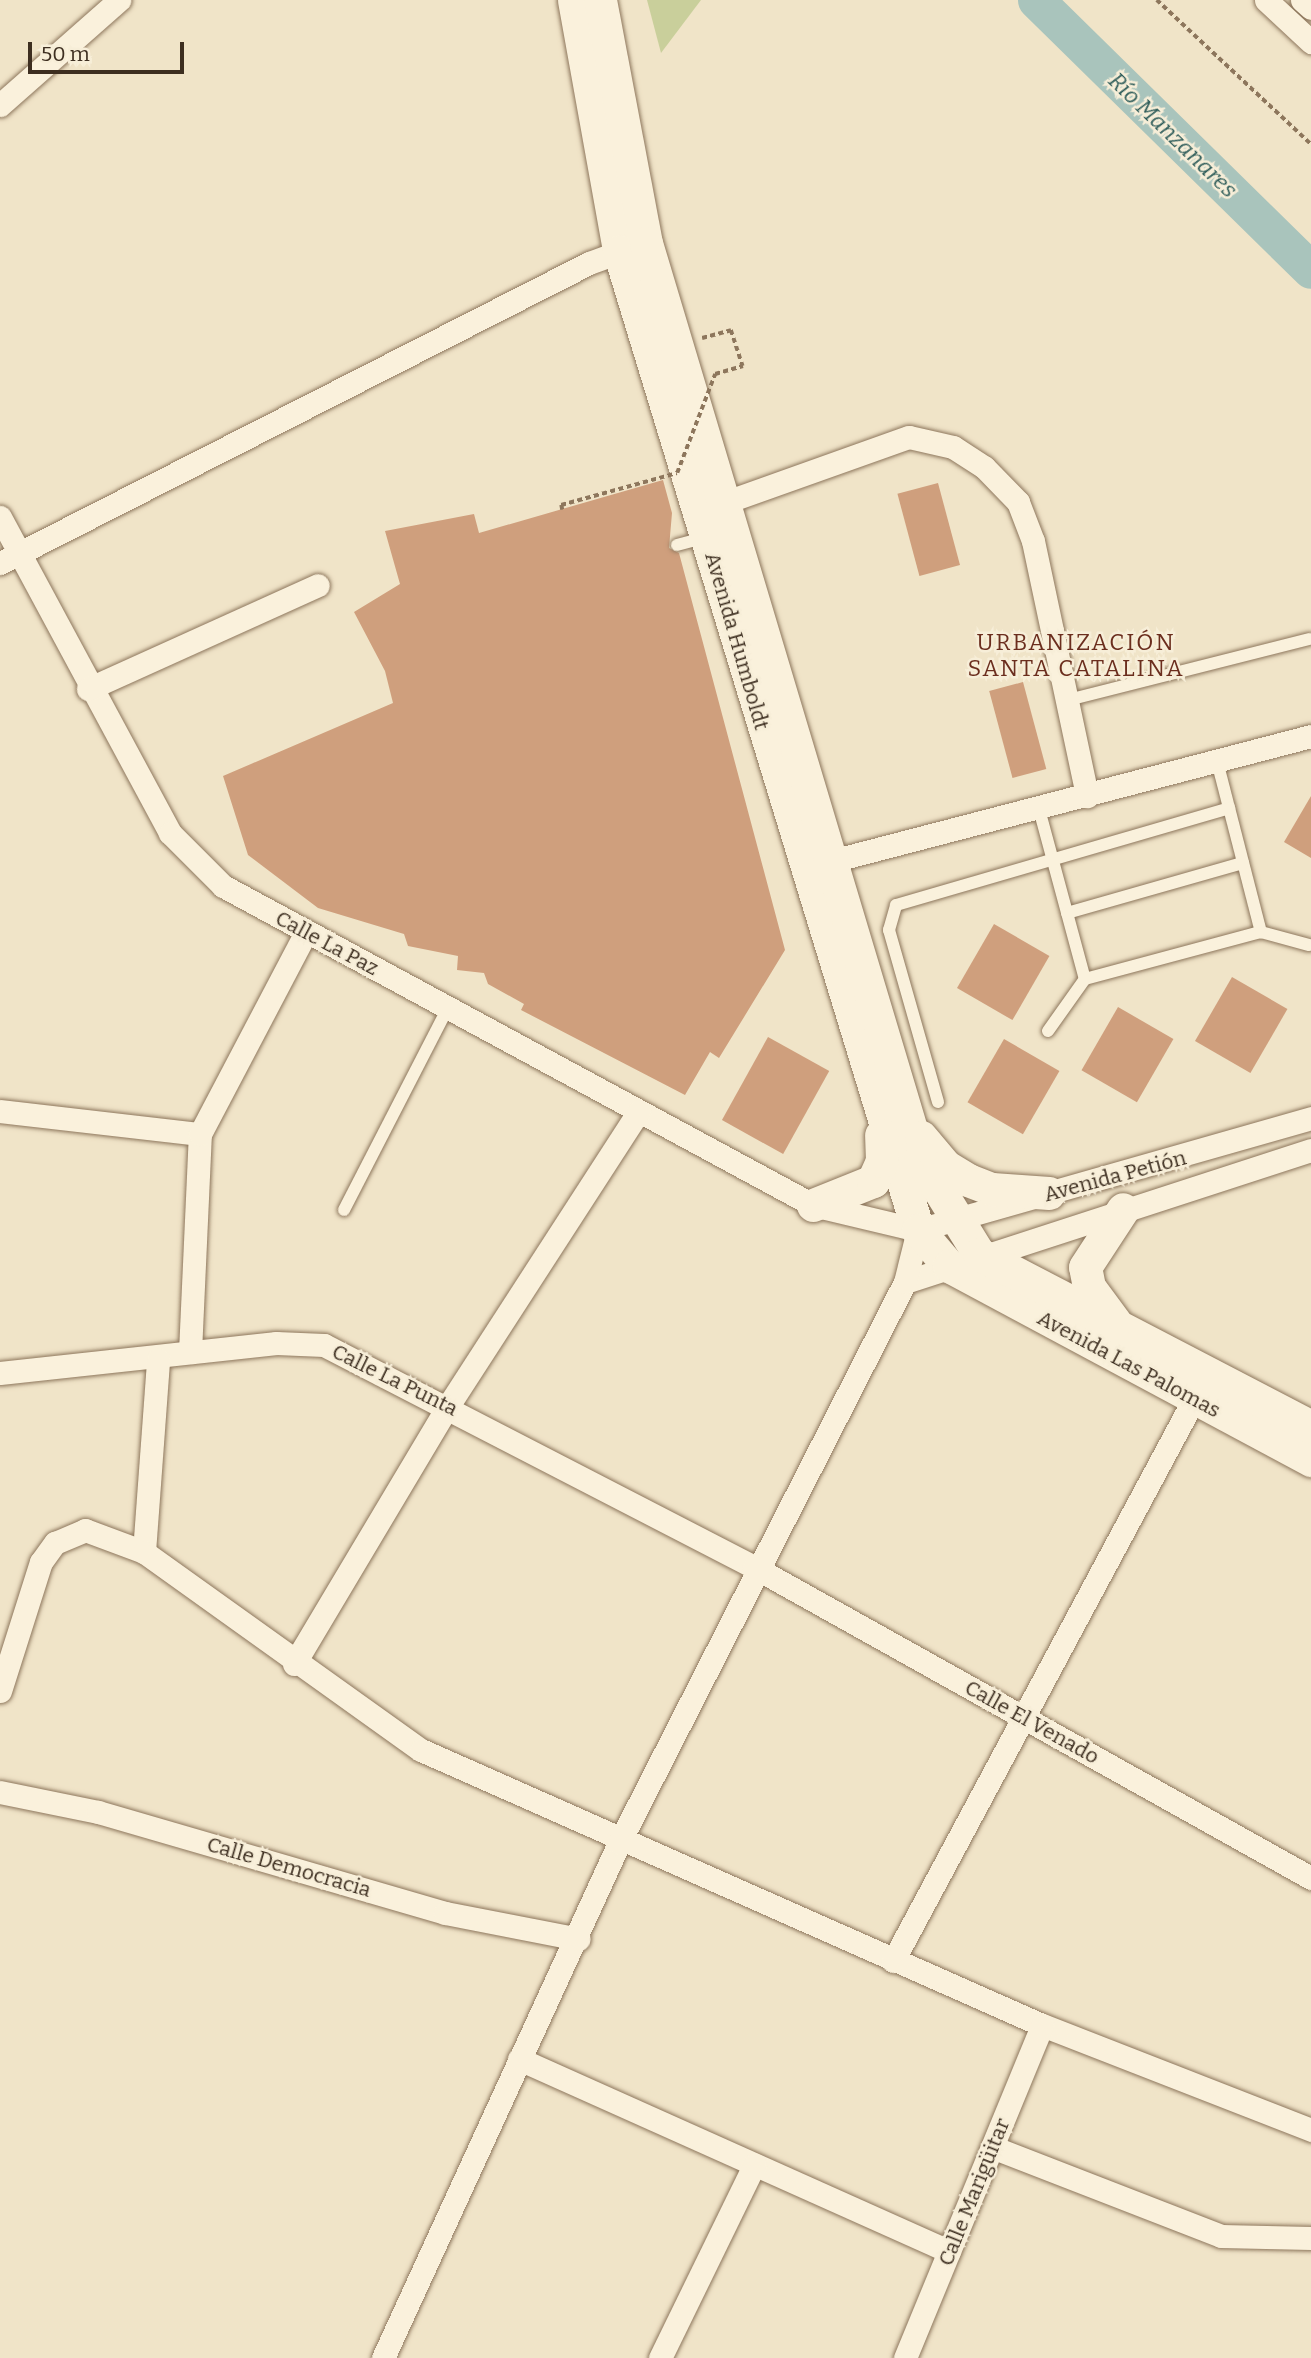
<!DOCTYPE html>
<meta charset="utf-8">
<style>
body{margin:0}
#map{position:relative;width:1311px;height:2358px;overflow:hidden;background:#f0e4c8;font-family:Bitter,serif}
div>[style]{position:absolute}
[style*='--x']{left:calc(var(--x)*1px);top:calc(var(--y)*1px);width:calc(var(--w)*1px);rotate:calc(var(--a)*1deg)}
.green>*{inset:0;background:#c9cf9b}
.river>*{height:37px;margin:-18.5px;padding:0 18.5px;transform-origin:18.5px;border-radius:18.5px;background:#a9c4bc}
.building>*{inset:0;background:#cf9f7d;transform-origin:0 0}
.path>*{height:3.5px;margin-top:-1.75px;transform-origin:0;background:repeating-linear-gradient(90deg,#8d765c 0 5px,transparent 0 8.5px)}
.roads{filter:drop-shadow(0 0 2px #8d765c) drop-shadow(0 0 2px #8d765c)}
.service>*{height:12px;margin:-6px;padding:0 6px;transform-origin:6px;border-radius:6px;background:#faf1dc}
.minor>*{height:23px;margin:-11.5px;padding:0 11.5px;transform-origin:11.5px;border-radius:11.5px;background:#faf1dc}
.secondary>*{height:33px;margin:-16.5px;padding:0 16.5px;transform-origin:16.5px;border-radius:16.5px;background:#faf1dc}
.path-bridge>*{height:3.5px;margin-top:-1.75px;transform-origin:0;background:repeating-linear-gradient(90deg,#8d765c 0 5px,transparent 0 8.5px)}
span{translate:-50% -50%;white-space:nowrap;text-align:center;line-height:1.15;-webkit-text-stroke:5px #f7eed8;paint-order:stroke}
.street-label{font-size:21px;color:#3d2e20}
.water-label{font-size:23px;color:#2f5d5a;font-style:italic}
.neighbourhood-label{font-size:23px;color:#6b2e1e;letter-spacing:2px}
.scale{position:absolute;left:28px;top:42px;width:156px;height:32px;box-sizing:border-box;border:4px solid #3d2e20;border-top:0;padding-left:9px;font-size:21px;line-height:24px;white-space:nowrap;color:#3d2e20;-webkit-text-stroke:5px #f7eed8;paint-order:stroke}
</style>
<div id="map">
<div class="green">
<i style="clip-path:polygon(647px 0,701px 0,661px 53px)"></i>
</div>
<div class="river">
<i style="--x:1036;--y:0;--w:385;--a:44.5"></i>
</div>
<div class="building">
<i style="clip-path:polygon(663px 480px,672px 513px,669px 548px,679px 553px,785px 950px,719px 1058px,710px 1052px,685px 1095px,521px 1010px,524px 1004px,488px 984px,484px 973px,457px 970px,458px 956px,408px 946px,404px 934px,318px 908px,248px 855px,223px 776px,393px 703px,385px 671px,354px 612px,400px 584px,385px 531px,474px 514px,479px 533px)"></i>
<i style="left:938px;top:483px;width:85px;height:42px;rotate:75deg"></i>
<i style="left:1023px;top:682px;width:90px;height:35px;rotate:75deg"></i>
<i style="clip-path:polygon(1311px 796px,1311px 858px,1284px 842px)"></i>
<i style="left:994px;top:924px;width:64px;height:74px;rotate:30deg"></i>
<i style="left:1232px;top:977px;width:64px;height:74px;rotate:30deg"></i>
<i style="left:1118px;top:1007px;width:64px;height:73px;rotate:30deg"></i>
<i style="left:768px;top:1037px;width:70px;height:95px;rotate:29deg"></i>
<i style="left:1004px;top:1039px;width:64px;height:73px;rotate:30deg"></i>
</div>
<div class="path">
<i style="--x:1157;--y:0;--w:211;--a:43.1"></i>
<i style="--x:702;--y:338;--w:30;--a:-15"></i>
<i style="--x:731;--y:330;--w:38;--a:72"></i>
</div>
<div class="roads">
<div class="service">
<i style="--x:677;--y:545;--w:28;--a:-15"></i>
<i style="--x:1068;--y:700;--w:249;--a:-14.2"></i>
<i style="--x:1217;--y:761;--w:177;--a:75.6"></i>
<i style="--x:1039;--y:809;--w:176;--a:74.9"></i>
<i style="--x:1067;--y:913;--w:183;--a:-15.9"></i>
<i style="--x:1048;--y:1031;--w:64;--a:-54.6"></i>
<i style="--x:1085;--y:979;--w:182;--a:-15"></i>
<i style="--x:1261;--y:932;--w:50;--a:15.2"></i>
<i style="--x:938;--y:1102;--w:179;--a:-105.9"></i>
<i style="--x:889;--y:930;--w:26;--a:-74"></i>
<i style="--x:896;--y:905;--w:347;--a:-16.2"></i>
<i style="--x:344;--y:1210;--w:227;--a:-62.8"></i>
</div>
<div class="minor">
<i style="--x:1266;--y:0;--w:62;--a:43"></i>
<i style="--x:1302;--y:0;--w:12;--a:42"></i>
<i style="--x:0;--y:105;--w:159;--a:-41.4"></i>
<i style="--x:726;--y:502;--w:194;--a:-19.6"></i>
<i style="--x:909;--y:437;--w:45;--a:12.8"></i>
<i style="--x:953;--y:447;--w:37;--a:33"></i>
<i style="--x:984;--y:467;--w:49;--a:45.8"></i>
<i style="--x:1018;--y:502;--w:42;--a:69"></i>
<i style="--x:1033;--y:541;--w:261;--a:78"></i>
<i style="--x:0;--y:517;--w:359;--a:61.7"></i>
<i style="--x:170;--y:833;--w:75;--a:45"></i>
<i style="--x:223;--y:886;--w:671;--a:28.4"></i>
<i style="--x:813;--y:1205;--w:108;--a:13.4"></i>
<i style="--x:918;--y:1230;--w:409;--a:-15.9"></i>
<i style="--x:0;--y:563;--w:661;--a:-26.99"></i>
<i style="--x:589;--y:263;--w:47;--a:-20"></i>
<i style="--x:88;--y:689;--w:252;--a:-24.3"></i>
<i style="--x:820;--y:864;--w:507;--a:-14.61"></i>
<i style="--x:0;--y:1111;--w:201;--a:6.6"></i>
<i style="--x:905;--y:1282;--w:427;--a:-18"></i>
<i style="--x:190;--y:1352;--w:218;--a:-87.4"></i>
<i style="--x:200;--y:1134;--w:228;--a:-62.3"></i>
<i style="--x:0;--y:1373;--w:278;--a:-6.2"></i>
<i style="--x:276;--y:1343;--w:48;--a:2.4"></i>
<i style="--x:324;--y:1345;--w:484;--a:27.3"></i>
<i style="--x:754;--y:1567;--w:638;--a:29.18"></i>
<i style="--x:144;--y:1552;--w:193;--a:-85.8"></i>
<i style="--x:294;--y:1664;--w:300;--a:-59.2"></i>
<i style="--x:448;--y:1406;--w:351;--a:-57.1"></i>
<i style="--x:0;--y:1691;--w:135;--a:-72.4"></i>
<i style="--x:41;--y:1562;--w:24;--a:-54"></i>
<i style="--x:55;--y:1543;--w:33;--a:-23"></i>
<i style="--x:85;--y:1530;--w:63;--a:20.4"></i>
<i style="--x:144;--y:1552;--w:340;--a:35.6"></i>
<i style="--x:421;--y:1750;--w:679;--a:23.89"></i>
<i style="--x:1042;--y:2025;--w:289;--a:21.3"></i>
<i style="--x:0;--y:1792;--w:100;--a:11.5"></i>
<i style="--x:98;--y:1812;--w:361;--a:16.2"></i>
<i style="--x:445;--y:1913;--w:136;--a:11"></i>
<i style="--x:893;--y:1961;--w:638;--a:-61.83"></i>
<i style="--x:519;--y:2059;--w:471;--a:24.1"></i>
<i style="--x:992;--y:2147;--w:246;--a:21.2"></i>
<i style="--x:1221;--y:2236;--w:90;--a:1.3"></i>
<i style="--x:383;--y:2358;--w:566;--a:-65.38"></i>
<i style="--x:619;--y:1843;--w:630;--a:-62.99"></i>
<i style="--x:905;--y:1282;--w:54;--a:-76"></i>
<i style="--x:660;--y:2358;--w:215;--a:-64"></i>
<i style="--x:905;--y:2358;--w:360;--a:-67.6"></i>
</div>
<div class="secondary">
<i style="--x:574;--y:0;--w:255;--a:79.8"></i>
<i style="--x:619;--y:251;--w:1024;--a:73.02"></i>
<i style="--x:918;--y:1230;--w:48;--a:49.3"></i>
<i style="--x:949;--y:1266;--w:411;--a:28.2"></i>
<i style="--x:600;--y:0;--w:247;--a:79.3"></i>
<i style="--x:646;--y:243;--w:956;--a:73.35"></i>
<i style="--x:920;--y:1159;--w:112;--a:58.2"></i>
<i style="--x:979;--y:1254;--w:374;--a:27.5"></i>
<i style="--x:921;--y:1137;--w:38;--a:50"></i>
<i style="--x:945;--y:1166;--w:27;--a:31"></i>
<i style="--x:968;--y:1180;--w:26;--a:21"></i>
<i style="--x:992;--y:1189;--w:57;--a:4"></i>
<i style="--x:813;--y:1205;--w:65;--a:-21.8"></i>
<i style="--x:873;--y:1181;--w:22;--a:-66"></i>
<i style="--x:882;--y:1161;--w:26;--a:-92"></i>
<i style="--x:1115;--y:1322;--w:44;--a:-126.6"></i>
<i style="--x:1089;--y:1287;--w:20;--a:-101"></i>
<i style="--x:1085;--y:1267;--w:69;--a:-56.8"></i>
</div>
</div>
<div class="path-bridge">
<i style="--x:562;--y:510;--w:5;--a:-101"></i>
<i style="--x:561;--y:505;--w:120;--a:-15.4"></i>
<i style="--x:677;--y:473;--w:106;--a:-69"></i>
<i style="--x:715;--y:374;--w:29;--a:-16"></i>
</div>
<div class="street-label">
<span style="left:737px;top:641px;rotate:74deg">Avenida Humboldt</span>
<span style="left:327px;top:943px;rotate:28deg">Calle La Paz</span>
<span style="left:1115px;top:1176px;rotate:-15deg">Avenida Petión</span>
<span style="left:1129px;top:1364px;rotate:28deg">Avenida Las Palomas</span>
<span style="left:395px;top:1380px;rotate:26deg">Calle La Punta</span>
<span style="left:1032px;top:1722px;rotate:29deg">Calle El Venado</span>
<span style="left:289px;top:1867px;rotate:16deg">Calle Democracia</span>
<span style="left:974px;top:2192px;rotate:-68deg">Calle Marigüitar</span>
</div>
<div class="water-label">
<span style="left:1173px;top:135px;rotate:44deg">Río Manzanares</span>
</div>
<div class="neighbourhood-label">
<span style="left:1076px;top:655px">URBANIZACIÓN<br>SANTA CATALINA</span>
</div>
<div class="scale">50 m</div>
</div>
